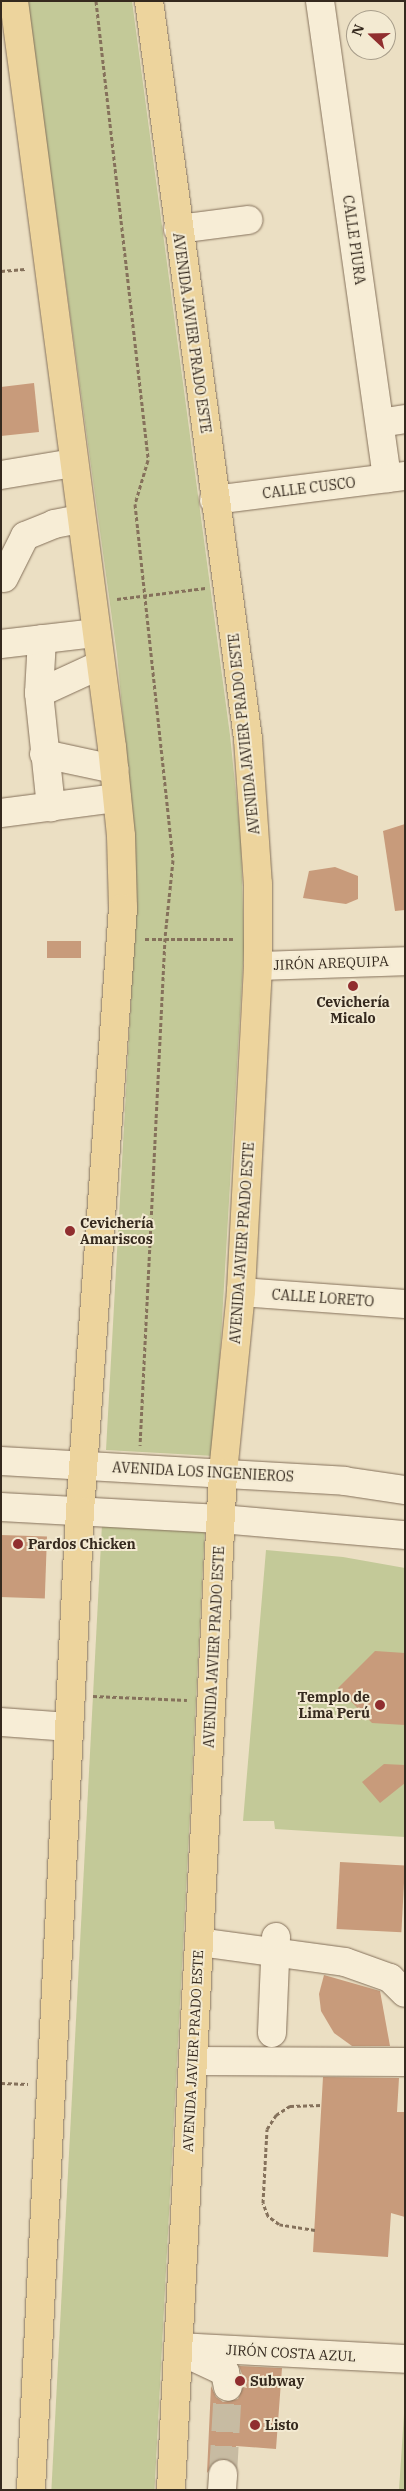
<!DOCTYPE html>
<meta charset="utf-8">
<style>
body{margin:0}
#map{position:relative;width:406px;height:2491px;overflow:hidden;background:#ebdfc3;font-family:"IBM Plex Serif",serif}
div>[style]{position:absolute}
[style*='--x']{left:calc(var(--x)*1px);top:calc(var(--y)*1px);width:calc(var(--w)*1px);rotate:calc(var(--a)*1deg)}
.green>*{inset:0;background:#c3c998;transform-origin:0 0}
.building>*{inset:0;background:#c89b7b;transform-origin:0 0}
.minor-tunnel>*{height:28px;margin-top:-14px;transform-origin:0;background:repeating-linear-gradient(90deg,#c7bba2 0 28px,transparent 0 42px)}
.path>*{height:3px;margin-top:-1.5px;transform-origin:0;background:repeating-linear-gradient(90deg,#85715b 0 4px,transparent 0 6.5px)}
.roads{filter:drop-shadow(0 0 1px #85715b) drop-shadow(0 0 1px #85715b)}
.minor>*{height:28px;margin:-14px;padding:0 14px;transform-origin:14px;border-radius:14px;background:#f7edd6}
.major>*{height:28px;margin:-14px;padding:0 14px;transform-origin:14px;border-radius:14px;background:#edd49d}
.dots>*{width:14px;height:14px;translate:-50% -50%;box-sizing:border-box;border:2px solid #f3ead2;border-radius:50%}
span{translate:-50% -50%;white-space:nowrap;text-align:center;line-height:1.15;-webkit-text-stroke:4px #f3ead2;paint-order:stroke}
.street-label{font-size:14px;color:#35291e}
.poi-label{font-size:14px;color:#35291e;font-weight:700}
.left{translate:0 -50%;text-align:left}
.right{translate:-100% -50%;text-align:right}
.frame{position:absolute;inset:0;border:2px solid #35291e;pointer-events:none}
.north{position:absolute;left:346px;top:10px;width:50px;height:50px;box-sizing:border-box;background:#f3ead2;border:1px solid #a79d8a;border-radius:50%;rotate:291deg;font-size:14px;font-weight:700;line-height:20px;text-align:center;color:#35291e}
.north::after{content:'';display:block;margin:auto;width:18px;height:22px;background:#902e2f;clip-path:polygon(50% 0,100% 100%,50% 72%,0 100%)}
</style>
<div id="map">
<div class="green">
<i style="clip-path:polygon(27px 1px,132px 1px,230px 735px,241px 841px,244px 947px,214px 1456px,106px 1450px,131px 1000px,135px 842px,117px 655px)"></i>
<i style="left:102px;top:1524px;width:103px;height:967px;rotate:3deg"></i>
<i style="clip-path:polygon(266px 1550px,343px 1557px,405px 1568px,405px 1837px,275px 1829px,274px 1821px,243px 1821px)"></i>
<i style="clip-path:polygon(405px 2399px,405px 2490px,399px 2490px)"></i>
</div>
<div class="building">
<i style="clip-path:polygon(34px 383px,39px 432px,1px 436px,1px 387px)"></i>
<i style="clip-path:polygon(405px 824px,405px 910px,395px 911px,383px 831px)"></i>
<i style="clip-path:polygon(335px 867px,358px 876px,358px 899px,346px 904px,303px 898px,309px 871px)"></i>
<i style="left:81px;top:941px;width:17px;height:34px;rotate:90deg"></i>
<i style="left:1px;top:1535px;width:46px;height:62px;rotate:2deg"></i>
<i style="clip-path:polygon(375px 1651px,405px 1653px,405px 1725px,372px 1723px,338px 1688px)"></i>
<i style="clip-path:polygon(384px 1764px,405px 1765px,405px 1783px,380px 1803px,362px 1782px)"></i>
<i style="left:340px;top:1862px;width:65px;height:67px;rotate:3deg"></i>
<i style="clip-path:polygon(324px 1975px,380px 1991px,390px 2046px,352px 2046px,334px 2033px,321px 2011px,319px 1994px)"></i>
<i style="clip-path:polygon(323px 2077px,399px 2078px,397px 2112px,405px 2112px,405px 2217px,391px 2213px,388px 2257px,313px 2252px)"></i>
<i style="clip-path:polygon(239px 2366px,282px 2368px,276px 2449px,236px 2446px,236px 2465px,224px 2458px,217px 2460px,207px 2473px,211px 2386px,216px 2397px,223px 2402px,238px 2399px,243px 2387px,247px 2388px)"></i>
</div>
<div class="minor-tunnel">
<i style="--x:223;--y:2474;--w:87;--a:-86.7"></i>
</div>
<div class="path">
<i style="--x:96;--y:1;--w:462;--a:83.5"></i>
<i style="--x:148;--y:460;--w:46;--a:106.5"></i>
<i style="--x:135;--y:504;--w:358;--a:83.9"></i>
<i style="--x:173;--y:860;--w:78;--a:95.9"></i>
<i style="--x:165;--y:938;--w:508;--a:92.82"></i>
<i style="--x:1;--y:271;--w:24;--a:-5"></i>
<i style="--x:117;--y:599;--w:89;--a:-7.1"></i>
<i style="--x:145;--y:939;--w:89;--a:0"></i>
<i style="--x:93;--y:1696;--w:94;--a:2.4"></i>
<i style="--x:1;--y:2083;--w:27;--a:2"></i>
<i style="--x:315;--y:2230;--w:36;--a:-171"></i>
<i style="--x:279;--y:2224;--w:14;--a:-144"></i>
<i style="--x:268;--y:2216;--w:14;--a:-111"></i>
<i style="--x:263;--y:2203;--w:74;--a:-86.9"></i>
<i style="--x:267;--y:2129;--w:17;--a:-57"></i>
<i style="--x:276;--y:2115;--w:17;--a:-33"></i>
<i style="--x:290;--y:2106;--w:32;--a:-2"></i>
</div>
<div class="roads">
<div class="minor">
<i style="--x:320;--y:1;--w:482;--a:82"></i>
<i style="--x:178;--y:229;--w:71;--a:-7.3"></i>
<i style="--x:380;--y:423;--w:25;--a:-9"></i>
<i style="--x:1;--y:475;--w:73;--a:-9.5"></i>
<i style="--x:214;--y:500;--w:193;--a:-7.2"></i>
<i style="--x:4;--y:578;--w:47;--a:-63.4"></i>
<i style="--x:25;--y:536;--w:31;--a:-22"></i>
<i style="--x:54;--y:524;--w:26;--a:-11"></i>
<i style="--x:42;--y:639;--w:54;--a:93.2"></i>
<i style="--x:39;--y:693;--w:115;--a:84"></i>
<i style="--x:1;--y:644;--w:96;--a:-6.6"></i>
<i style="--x:39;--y:693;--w:67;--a:-24.7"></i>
<i style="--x:44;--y:754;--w:72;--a:12.1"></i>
<i style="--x:1;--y:813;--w:117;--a:-7.4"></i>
<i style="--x:258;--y:966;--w:147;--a:-1.9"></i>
<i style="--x:241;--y:1292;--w:164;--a:4.2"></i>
<i style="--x:1;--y:1461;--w:344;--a:3.3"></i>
<i style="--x:344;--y:1481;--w:62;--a:8.4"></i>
<i style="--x:1;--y:1507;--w:220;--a:3.1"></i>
<i style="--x:221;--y:1519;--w:185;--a:5"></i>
<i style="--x:1;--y:1722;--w:68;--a:4.2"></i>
<i style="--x:199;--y:1942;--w:147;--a:7.8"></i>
<i style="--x:345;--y:1962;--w:48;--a:19.6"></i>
<i style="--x:390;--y:1978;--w:21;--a:45"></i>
<i style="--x:272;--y:2033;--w:96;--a:-87.6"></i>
<i style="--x:193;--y:2061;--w:212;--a:0.3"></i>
<i style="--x:178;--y:2347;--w:227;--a:3"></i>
<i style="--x:187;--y:2354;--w:42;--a:25.3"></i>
<i style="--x:225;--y:2372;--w:15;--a:79"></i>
<i style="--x:222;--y:2490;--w:16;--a:-86"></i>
</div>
<div class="major">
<i style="--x:14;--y:1;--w:752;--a:82.52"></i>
<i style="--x:112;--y:747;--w:89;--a:84.2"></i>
<i style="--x:121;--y:836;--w:72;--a:88.4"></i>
<i style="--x:123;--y:908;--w:605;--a:94.08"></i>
<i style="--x:80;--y:1511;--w:980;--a:92.87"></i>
<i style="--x:149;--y:1;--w:745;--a:82.36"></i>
<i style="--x:248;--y:739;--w:145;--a:86.1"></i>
<i style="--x:258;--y:884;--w:82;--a:90"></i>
<i style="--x:258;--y:966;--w:326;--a:93"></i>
<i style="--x:241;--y:1292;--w:182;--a:95.7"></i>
<i style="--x:223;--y:1473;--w:1018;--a:92.93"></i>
</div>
</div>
<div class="dots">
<i style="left:353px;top:986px;background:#902e2f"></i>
<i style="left:70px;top:1231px;background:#902e2f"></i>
<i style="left:18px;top:1544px;background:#902e2f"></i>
<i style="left:380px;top:1705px;background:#902e2f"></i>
<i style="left:240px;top:2381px;background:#902e2f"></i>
<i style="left:255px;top:2425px;background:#902e2f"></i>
</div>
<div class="street-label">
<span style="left:354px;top:240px;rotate:82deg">CALLE PIURA</span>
<span style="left:192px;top:333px;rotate:82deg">AVENIDA JAVIER PRADO ESTE</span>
<span style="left:309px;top:488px;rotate:-7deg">CALLE CUSCO</span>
<span style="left:244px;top:734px;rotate:-96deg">AVENIDA JAVIER PRADO ESTE</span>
<span style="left:331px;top:963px;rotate:-2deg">JIRÓN AREQUIPA</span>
<span style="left:242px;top:1243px;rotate:-86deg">AVENIDA JAVIER PRADO ESTE</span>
<span style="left:323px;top:1298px;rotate:4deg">CALLE LORETO</span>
<span style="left:203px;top:1472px;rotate:3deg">AVENIDA LOS INGENIEROS</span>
<span style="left:214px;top:1647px;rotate:-87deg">AVENIDA JAVIER PRADO ESTE</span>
<span style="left:193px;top:2051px;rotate:-87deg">AVENIDA JAVIER PRADO ESTE</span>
<span style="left:291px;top:2353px;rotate:3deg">JIRÓN COSTA AZUL</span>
</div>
<div class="poi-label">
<span style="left:353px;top:1010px">Cevichería<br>Micalo</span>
<span class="left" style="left:80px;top:1231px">Cevichería<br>Amariscos</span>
<span class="left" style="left:28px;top:1544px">Pardos Chicken</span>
<span class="right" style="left:370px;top:1705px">Templo de<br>Lima Perú</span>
<span class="left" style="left:250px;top:2381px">Subway</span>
<span class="left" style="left:265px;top:2425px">Listo</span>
</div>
<div class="frame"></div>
<div class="north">N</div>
</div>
